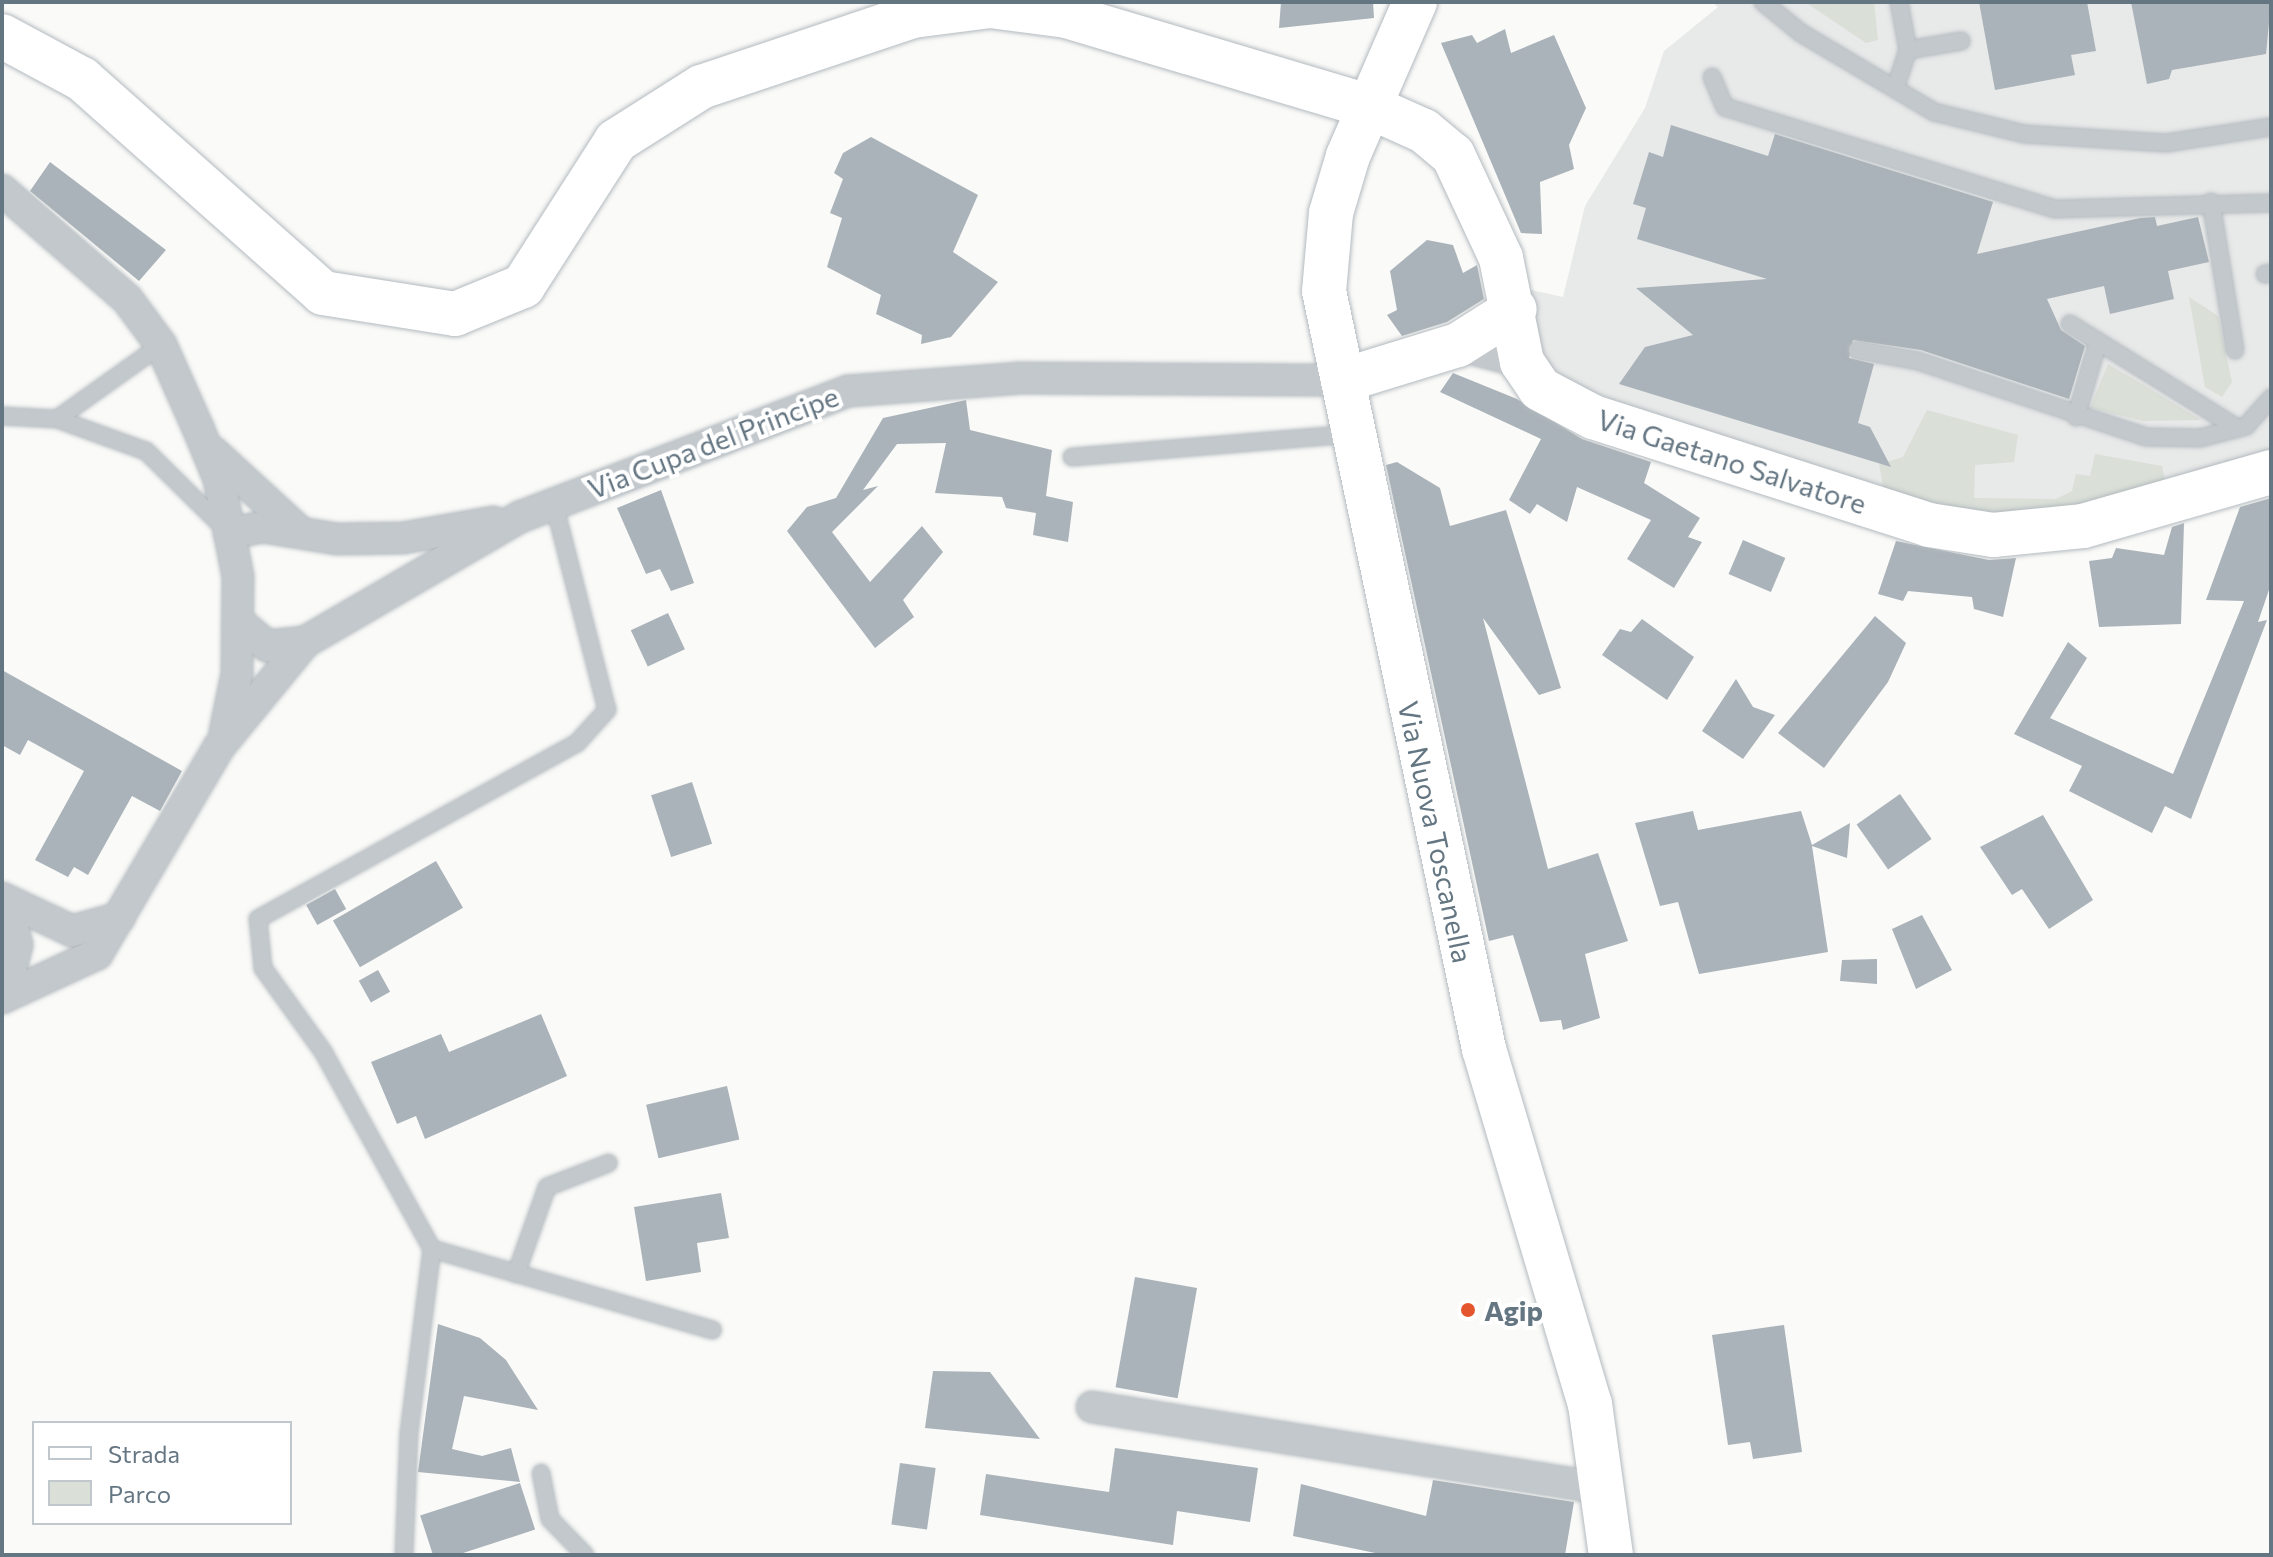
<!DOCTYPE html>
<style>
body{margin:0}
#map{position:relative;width:2273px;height:1557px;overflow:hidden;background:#fafaf8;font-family:Commissioner,sans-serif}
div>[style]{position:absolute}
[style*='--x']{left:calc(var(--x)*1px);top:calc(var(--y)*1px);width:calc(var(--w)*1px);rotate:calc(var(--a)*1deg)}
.built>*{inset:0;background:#e8e9e9}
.green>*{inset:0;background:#dadfd7}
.building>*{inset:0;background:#aab3b9;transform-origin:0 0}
.roads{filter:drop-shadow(0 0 2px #b3babf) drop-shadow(0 0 2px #b3babf)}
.lane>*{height:16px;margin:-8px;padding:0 8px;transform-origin:8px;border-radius:8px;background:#c3c8cc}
.street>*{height:30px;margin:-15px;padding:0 15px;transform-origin:15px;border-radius:15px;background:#c3c8cc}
.secondary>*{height:44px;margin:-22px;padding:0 22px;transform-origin:22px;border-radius:22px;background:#fff}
.dots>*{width:22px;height:22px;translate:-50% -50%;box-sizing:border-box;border:4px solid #fff;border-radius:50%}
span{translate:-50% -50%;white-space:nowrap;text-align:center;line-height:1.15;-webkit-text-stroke:8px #fff;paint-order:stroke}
.street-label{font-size:28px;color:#657683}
.poi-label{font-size:28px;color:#657683;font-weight:700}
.left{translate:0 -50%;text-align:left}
.frame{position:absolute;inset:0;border:4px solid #657683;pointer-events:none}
.legend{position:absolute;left:32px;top:1421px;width:260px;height:104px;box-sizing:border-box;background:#fff;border:2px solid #c1c8cd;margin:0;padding:10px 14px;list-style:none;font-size:24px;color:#657683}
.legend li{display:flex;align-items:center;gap:16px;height:40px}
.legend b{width:40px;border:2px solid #c1c8cd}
</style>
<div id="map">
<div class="built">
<i style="clip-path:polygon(1712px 2px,2271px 2px,2271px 465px,2084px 514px,1885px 497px,1580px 391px,1545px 362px,1529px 320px,1531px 290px,1563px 297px,1585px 206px,1645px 108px,1664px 51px,1718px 7px)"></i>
</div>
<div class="green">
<i style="clip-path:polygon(1805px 2px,1874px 2px,1878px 40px,1866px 43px)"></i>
<i style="clip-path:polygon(2189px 297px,2218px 316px,2232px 382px,2222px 397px,2205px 387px)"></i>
<i style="clip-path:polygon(2108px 364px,2152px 390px,2201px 420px,2143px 421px,2090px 408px)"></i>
<i style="clip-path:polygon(1927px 410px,2018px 435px,2014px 462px,1975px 465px,1974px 498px,2056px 499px,2072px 491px,2076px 474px,2090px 476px,2095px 454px,2162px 466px,2165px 481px,2077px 514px,1963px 515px,1885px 497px,1879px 464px,1903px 457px)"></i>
</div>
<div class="building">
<i style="clip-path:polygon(1281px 2px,1373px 2px,1374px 18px,1279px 28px)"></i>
<i style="clip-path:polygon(1979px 2px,2087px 2px,2096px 51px,2071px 55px,2075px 75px,1995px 90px)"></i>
<i style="clip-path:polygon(2131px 2px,2271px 2px,2266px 54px,2172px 70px,2169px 79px,2147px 84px)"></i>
<i style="clip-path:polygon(1505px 29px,1511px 53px,1554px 35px,1586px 108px,1569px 145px,1574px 169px,1540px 182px,1542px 234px,1521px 233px,1441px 43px,1472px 35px,1477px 43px)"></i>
<i style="clip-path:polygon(1671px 125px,1768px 156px,1775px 134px,1993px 202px,1977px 254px,2140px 218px,2155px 217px,2157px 226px,2198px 217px,2209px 262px,2168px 271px,2174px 299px,2110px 314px,2104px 286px,2047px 299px,2061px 330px,2085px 346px,2069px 399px,1921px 350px,1853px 340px,1849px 358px,1874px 364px,1858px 423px,1870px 427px,1891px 467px,1619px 384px,1645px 347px,1693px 335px,1636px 288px,1767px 279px,1637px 239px,1646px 208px,1633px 204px,1649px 152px,1663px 157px)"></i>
<i style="clip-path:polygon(871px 137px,978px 195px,953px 252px,998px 282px,951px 337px,921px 344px,922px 335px,876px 314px,881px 295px,827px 267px,842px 218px,830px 213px,843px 179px,834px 173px,843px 153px)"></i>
<i style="clip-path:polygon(50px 162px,166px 250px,139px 281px,30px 191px)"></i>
<i style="clip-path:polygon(1427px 240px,1453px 245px,1463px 273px,1477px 265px,1484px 299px,1447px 322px,1402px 336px,1387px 315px,1397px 310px,1390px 271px)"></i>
<i style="clip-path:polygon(1453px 373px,1517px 399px,1582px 439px,1651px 462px,1644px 483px,1700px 518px,1688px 537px,1702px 542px,1674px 588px,1627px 559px,1651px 520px,1577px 487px,1567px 522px,1537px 504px,1530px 514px,1509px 500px,1541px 439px,1440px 392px)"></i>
<i style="clip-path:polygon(966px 400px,970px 430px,1052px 450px,1046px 496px,1073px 502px,1068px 542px,1033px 535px,1036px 513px,1006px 508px,1002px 497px,935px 493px,946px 443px,897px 444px,863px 490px,878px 486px,832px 532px,870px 582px,922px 526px,943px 552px,903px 600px,914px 617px,875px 648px,787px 531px,807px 507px,836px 498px,883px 418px)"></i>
<i style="clip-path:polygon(1397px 462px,1440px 488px,1450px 526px,1506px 510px,1561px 688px,1539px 695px,1483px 618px,1548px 869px,1598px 853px,1628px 941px,1585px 954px,1600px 1018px,1563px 1030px,1561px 1020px,1540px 1022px,1513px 935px,1489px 941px,1386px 465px)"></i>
<i style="clip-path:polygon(661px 490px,694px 583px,671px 591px,660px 569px,646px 574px,617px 508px)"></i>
<i style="clip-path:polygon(2271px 498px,2271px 584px,2258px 622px,2267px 620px,2191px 819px,2165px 806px,2152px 833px,2069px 791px,2082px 766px,2014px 734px,2068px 642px,2087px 658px,2050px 718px,2173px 774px,2244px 601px,2206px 600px,2240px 507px)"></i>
<i style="clip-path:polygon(2184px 523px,2181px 624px,2099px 627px,2089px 561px,2112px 558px,2116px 548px,2164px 555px,2172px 527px)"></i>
<i style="left:1743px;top:540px;width:46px;height:37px;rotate:23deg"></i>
<i style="clip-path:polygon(1896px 541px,1989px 560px,2016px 558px,2003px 617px,1974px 609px,1972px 597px,1908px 591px,1903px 601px,1878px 594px)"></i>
<i style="left:668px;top:613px;width:40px;height:41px;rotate:65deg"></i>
<i style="clip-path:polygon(1875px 616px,1906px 643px,1888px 682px,1824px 768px,1778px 733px)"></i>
<i style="clip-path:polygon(1642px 619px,1694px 657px,1667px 700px,1602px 655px,1620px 629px,1631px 632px)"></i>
<i style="clip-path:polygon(2px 670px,182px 771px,160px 811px,132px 796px,88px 875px,74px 867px,68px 877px,35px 860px,84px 771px,28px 740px,20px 755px,2px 745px)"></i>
<i style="clip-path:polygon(1736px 679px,1753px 707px,1775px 715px,1743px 759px,1702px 731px)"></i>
<i style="left:692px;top:782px;width:65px;height:43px;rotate:72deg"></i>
<i style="left:1900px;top:794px;width:55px;height:53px;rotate:55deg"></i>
<i style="clip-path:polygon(1693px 811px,1698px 830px,1801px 811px,1812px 845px,1850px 823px,1847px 858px,1812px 846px,1828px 952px,1699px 974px,1678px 902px,1660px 906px,1635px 823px)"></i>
<i style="clip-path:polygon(2043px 815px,2093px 900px,2049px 929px,2022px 889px,2012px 895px,1980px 847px)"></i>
<i style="left:436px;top:861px;width:54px;height:119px;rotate:60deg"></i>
<i style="left:335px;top:889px;width:23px;height:33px;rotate:61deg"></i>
<i style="clip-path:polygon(1922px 915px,1952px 970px,1916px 989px,1892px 929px)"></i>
<i style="clip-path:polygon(1877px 959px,1877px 984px,1840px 981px,1842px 960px)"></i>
<i style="left:378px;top:970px;width:25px;height:22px;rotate:61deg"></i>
<i style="clip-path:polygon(541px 1014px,567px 1076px,425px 1139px,416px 1116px,397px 1124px,371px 1062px,441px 1034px,449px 1052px)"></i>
<i style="left:727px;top:1086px;width:55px;height:83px;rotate:77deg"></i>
<i style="clip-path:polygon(721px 1193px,729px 1238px,697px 1243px,701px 1272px,646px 1281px,634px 1207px)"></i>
<i style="left:1135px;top:1277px;width:63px;height:112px;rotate:10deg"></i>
<i style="clip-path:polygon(438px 1324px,480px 1338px,506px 1360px,538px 1410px,464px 1396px,452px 1449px,482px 1456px,511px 1448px,520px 1482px,418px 1472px)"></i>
<i style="clip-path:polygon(1784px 1325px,1802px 1452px,1753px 1459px,1750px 1442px,1728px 1445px,1712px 1335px)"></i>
<i style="clip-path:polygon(933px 1371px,990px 1372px,1040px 1439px,925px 1428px)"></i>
<i style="clip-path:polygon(1115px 1448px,1258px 1468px,1250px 1522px,1177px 1511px,1173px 1545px,980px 1515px,986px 1474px,1109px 1492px)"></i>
<i style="left:900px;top:1463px;width:36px;height:62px;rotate:8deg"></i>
<i style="clip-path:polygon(1433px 1480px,1574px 1502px,1565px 1555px,1385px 1555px,1293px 1536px,1301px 1484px,1426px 1516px)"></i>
<i style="left:520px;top:1483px;width:49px;height:105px;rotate:72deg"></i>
</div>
<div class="roads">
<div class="lane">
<i style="--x:1763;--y:2;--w:49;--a:39.2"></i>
<i style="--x:1801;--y:33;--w:155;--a:30.7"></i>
<i style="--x:1934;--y:112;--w:93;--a:13.7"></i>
<i style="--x:2024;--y:134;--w:142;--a:3.6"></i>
<i style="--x:2166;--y:143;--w:106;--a:-8.7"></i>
<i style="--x:1908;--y:50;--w:54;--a:-9.6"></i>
<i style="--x:1712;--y:77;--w:33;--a:67"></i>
<i style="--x:1725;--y:107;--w:344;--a:17.2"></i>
<i style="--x:2054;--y:209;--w:217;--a:-1.6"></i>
<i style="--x:1895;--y:89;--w:41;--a:-71.6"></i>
<i style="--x:1908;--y:50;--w:49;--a:-100.6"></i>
<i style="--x:2211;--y:202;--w:150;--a:80.8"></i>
<i style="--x:2265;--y:274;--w:6;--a:-9"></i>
<i style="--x:2070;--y:324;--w:197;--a:31.9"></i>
<i style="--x:1857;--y:350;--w:62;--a:10.2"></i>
<i style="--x:1918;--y:361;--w:241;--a:18.4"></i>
<i style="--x:2147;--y:437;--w:53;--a:1.1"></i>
<i style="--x:2200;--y:438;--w:48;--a:-14.6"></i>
<i style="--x:2246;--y:426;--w:38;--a:-48"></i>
<i style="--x:2;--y:416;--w:55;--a:3.1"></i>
<i style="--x:57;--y:419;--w:95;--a:19.8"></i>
<i style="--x:146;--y:451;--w:108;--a:44.6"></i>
<i style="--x:2076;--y:417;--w:78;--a:-73.7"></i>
<i style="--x:57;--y:419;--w:128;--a:-35.4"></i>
<i style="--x:1072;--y:457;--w:282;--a:-4.7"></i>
<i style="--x:432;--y:1249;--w:292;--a:16.1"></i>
<i style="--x:516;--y:1274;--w:92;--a:-70.4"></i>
<i style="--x:547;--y:1187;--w:66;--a:-21.2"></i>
<i style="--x:541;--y:1473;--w:47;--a:78.9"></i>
<i style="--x:550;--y:1519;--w:50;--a:45.8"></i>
<i style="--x:404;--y:1555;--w:122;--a:-87.7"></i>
<i style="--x:409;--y:1433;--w:185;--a:-82.9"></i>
<i style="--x:432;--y:1249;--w:224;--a:-118.9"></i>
<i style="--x:324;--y:1053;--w:105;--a:-125.7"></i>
<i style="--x:263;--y:968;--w:49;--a:-95.8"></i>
<i style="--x:258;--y:919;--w:364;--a:-28.9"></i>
<i style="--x:577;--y:743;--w:45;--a:-47.7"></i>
<i style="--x:607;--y:710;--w:214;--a:-104.4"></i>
</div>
<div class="street">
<i style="--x:2;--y:190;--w:166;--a:41.1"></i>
<i style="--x:127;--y:299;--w:57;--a:53.5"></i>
<i style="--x:161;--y:345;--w:91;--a:66"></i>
<i style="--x:198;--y:428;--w:55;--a:67.6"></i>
<i style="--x:219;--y:479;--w:100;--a:79"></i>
<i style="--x:238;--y:577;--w:97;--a:90.6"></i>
<i style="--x:237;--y:674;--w:59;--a:101.7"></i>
<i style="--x:1458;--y:345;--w:66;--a:14.9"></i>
<i style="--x:213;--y:452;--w:117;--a:42.6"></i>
<i style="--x:229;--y:533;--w:35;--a:-10"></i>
<i style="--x:263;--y:527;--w:75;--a:9.2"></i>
<i style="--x:337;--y:539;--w:66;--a:-0.9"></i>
<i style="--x:403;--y:538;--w:92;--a:-10"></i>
<i style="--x:241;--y:624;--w:34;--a:40"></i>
<i style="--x:267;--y:646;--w:38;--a:-6"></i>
<i style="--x:2;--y:898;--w:77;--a:25.2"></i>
<i style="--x:72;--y:931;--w:49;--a:-15.5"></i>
<i style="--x:4;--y:997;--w:54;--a:-76"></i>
<i style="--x:17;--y:945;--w:46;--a:-103.7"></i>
<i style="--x:2;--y:998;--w:105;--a:-24.9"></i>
<i style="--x:97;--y:954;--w:240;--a:-59.5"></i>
<i style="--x:219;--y:747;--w:136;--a:-50.7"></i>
<i style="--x:305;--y:642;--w:249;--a:-30.2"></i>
<i style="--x:520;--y:517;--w:351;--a:-21"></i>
<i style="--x:848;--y:391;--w:171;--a:-4.3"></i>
<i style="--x:1019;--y:378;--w:325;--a:0.4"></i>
<i style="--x:1092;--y:1407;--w:520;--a:9.06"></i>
</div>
<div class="secondary">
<i style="--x:1415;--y:2;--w:168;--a:113.5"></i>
<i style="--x:1348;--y:156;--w:59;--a:106.6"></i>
<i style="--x:1331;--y:213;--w:78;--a:95.1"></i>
<i style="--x:1324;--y:291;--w:775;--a:78.08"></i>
<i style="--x:1484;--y:1049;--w:370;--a:73.4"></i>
<i style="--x:1590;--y:1404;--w:152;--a:82.1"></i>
<i style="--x:2;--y:36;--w:91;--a:28.3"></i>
<i style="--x:82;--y:79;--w:322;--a:41.6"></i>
<i style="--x:323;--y:293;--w:134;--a:9"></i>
<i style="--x:455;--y:314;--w:74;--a:-22.4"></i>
<i style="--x:523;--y:286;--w:172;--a:-57.3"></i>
<i style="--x:616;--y:141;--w:101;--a:-32.4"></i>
<i style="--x:701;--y:87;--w:224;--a:-18.5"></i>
<i style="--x:913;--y:16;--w:78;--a:-7.4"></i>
<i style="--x:990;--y:6;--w:77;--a:7.5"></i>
<i style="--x:1066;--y:16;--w:315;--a:16.6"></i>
<i style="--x:1368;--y:106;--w:61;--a:24.1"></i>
<i style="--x:1424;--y:131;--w:38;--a:40"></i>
<i style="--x:1453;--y:155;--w:114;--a:65"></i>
<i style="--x:1501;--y:258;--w:106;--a:78.6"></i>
<i style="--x:1522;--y:362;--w:32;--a:56"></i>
<i style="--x:1540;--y:389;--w:60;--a:27.8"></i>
<i style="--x:1593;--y:417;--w:353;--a:17.8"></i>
<i style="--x:1929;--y:525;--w:65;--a:8.9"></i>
<i style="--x:1993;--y:535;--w:90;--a:-5.7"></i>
<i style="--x:2083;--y:526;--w:196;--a:-16"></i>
<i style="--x:1344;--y:380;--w:119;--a:-17.1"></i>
<i style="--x:1458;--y:345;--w:67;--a:-32.3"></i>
</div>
</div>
<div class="dots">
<i style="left:1468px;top:1310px;background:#e4572e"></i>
</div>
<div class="street-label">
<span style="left:713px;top:442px;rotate:-21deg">Via Cupa del Principe</span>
<span style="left:1732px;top:461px;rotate:18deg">Via Gaetano Salvatore</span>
<span style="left:1436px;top:832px;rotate:78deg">Via Nuova Toscanella</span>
</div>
<div class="poi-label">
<span class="left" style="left:1484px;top:1310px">Agip</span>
</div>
<div class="frame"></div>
<ul class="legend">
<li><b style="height:10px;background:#fff"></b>Strada</li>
<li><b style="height:22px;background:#dadfd7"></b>Parco</li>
</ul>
</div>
